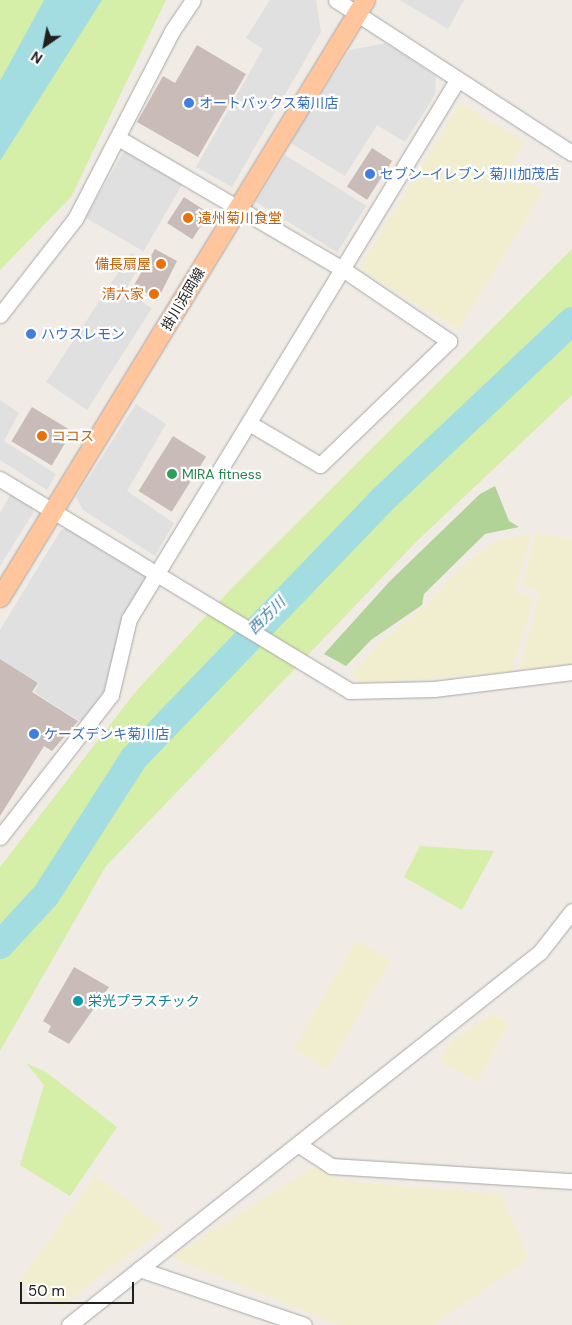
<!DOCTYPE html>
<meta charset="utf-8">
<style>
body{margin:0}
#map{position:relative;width:572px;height:1325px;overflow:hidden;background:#f1ebe5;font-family:"DM Sans","Noto Sans JP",sans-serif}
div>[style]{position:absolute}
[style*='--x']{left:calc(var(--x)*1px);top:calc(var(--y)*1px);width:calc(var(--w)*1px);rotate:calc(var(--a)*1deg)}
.farmland>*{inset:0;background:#f1eed0;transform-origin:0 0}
.grass>*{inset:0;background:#d5eea8}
.forest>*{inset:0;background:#b2d397}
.parking>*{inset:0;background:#e0e0e0;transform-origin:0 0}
.water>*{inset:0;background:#a3dde1}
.river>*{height:28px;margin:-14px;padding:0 14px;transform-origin:14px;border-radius:14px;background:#a3dde1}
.building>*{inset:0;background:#c9bcb8;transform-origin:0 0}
.roads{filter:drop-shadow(0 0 1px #a7a7a7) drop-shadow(0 0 1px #a7a7a7)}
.minor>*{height:15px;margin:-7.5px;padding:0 7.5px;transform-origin:7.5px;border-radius:7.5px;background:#fff}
.major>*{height:19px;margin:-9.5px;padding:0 9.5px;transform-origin:9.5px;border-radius:9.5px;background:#ffc59c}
.dots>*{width:14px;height:14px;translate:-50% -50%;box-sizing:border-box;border:2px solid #fff;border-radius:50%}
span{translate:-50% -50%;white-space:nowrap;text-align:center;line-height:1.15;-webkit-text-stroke:4.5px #fff;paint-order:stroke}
.shop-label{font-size:14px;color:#366cbe}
.left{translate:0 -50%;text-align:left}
.food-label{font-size:14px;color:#c56008}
.right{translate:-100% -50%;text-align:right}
.street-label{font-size:14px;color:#202020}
.leisure-label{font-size:14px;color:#27864d}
.culture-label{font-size:14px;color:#0d838f}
.water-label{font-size:15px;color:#3d7c9d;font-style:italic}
.north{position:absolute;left:20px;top:20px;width:50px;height:50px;-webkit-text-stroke:4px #fff;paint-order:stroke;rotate:213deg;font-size:14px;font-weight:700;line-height:20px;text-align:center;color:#202020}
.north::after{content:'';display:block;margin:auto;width:18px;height:22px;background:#202020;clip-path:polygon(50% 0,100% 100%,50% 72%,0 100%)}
.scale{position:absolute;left:20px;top:1282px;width:114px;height:22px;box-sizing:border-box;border:2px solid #202020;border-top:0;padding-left:6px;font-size:15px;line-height:18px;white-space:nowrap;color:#202020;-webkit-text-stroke:4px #fff;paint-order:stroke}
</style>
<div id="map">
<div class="farmland">
<i style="clip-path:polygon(460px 103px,525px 142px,509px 170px,543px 191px,459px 330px,359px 269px)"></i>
<i style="clip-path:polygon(536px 533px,572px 539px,572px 665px,519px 670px,540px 592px,522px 587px)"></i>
<i style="clip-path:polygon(531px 534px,515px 592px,534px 598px,511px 672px,361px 684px,351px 673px,381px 641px,425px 607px,454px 573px,495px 541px)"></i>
<i style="left:356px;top:940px;width:40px;height:126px;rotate:30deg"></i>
<i style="clip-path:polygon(492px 1014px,509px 1023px,477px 1082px,439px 1060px,453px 1040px)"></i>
<i style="clip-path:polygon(313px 1167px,342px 1181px,501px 1194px,529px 1259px,434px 1325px,339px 1325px,171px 1257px)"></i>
<i style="clip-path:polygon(95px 1175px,164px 1228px,61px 1306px,20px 1280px)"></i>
</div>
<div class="grass">
<i style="clip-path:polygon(0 0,166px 0,71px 197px,0 270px)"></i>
<i style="clip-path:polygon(572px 249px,572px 395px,416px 542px,106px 866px,0 1051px,0 867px,137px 690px,232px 588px)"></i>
<i style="clip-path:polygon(420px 846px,494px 851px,462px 910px,404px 877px)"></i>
<i style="clip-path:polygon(26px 1063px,46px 1072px,117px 1127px,70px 1196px,20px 1165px,44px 1085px)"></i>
</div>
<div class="forest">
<i style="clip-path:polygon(495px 486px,509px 521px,519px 527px,485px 534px,424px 594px,422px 605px,371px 640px,346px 666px,324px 654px,390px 581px,480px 494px)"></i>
</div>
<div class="parking">
<i style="clip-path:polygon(270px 0,316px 0,321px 32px,232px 187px,196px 167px,263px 49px,246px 38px)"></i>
<i style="clip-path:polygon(400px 0,464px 0,448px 29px)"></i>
<i style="clip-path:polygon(386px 43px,436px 76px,435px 95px,405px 142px,377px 125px,345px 176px,289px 142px,350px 50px)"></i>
<i style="left:124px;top:151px;width:67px;height:77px;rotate:30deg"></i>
<i style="left:285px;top:155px;width:96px;height:55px;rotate:32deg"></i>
<i style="clip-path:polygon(131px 253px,143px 260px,125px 291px,152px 308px,87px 410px,46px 382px)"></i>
<i style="clip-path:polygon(0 400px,19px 413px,4px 441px,56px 474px,47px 490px,0 460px)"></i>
<i style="clip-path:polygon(136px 404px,166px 424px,127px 491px,174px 523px,155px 556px,83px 510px,76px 497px)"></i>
<i style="clip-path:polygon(12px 492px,31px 504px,33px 513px,0 566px,0 513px)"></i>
<i style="clip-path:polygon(70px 527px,144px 574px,146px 582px,103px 696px,83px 723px,34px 692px,39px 683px,0 659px,0 630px,61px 530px)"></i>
</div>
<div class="water">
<i style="clip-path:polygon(44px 0,102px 0,0 161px,0 81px)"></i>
</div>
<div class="river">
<i style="--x:0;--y:945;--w:68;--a:-47.4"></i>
<i style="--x:46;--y:895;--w:163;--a:-57.3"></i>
<i style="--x:134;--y:758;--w:356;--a:-46.1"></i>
<i style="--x:381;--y:501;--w:262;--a:-43.3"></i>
</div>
<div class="building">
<i style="clip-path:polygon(197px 45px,246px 74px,198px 157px,137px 122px,163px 76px,175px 83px)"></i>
<i style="left:372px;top:148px;width:24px;height:46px;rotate:33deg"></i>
<i style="left:184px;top:197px;width:30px;height:31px;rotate:33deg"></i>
<i style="clip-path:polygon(155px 249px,177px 261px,157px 301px,134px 285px)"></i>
<i style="left:32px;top:407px;width:47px;height:40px;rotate:31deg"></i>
<i style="left:173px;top:436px;width:39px;height:65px;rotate:32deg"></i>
<i style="clip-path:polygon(0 659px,38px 683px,32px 692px,78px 721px,52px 751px,44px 746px,0 816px)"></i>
<i style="clip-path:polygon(74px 967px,109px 987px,69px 1044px,48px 1032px,51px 1026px,43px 1021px)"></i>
</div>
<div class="roads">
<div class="minor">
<i style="--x:336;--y:0;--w:281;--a:33"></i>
<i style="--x:120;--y:139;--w:259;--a:30.3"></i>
<i style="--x:344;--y:270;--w:127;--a:34.1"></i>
<i style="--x:449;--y:341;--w:179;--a:136.1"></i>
<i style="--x:320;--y:465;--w:82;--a:-149.4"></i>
<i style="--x:0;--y:315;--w:122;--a:-52"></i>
<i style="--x:75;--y:219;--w:212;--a:-62.7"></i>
<i style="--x:172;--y:31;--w:37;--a:-56"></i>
<i style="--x:0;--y:479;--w:409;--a:31.2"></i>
<i style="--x:350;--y:691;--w:84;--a:-1.4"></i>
<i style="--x:434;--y:689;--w:139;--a:-7"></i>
<i style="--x:0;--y:837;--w:180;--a:-52"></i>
<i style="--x:111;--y:695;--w:78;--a:-76.7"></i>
<i style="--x:129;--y:619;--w:629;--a:-58.66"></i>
<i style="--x:299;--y:1145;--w:38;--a:33"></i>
<i style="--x:331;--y:1166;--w:241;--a:3.6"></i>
<i style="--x:139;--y:1269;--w:174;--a:18.7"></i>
<i style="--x:69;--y:1325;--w:601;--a:-38.38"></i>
<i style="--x:540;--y:952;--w:52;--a:-52"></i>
</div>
<div class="major">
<i style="--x:0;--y:597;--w:700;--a:-58.56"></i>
</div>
</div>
<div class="dots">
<i style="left:189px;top:103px;background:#3f7fe0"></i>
<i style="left:370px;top:174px;background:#3f7fe0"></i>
<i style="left:188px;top:218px;background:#e8710a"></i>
<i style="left:161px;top:264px;background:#e8710a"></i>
<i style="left:154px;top:294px;background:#e8710a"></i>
<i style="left:31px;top:334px;background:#3f7fe0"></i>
<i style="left:42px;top:436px;background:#e8710a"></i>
<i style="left:172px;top:474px;background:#2e9e5b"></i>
<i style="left:34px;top:734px;background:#3f7fe0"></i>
<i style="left:78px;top:1001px;background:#0f9aa8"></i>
</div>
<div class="shop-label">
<span class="left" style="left:199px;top:103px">オートバックス菊川店</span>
<span class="left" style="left:380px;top:174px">セブン-イレブン 菊川加茂店</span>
<span class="left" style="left:41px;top:334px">ハウスレモン</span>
<span class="left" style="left:44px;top:734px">ケーズデンキ菊川店</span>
</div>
<div class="food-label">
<span class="left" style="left:198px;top:218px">遠州菊川食堂</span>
<span class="right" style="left:151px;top:264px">備長扇屋</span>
<span class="right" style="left:144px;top:294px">清六家</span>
<span class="left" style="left:52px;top:436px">ココス</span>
</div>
<div class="street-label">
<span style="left:183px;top:299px;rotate:-59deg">掛川浜岡線</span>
</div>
<div class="leisure-label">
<span class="left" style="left:182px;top:474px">MIRA fitness</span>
</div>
<div class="culture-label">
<span class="left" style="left:88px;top:1001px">栄光プラスチック</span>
</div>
<div class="water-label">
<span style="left:267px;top:616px;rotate:-45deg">西方川</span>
</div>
<div class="north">N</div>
<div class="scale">50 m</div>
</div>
